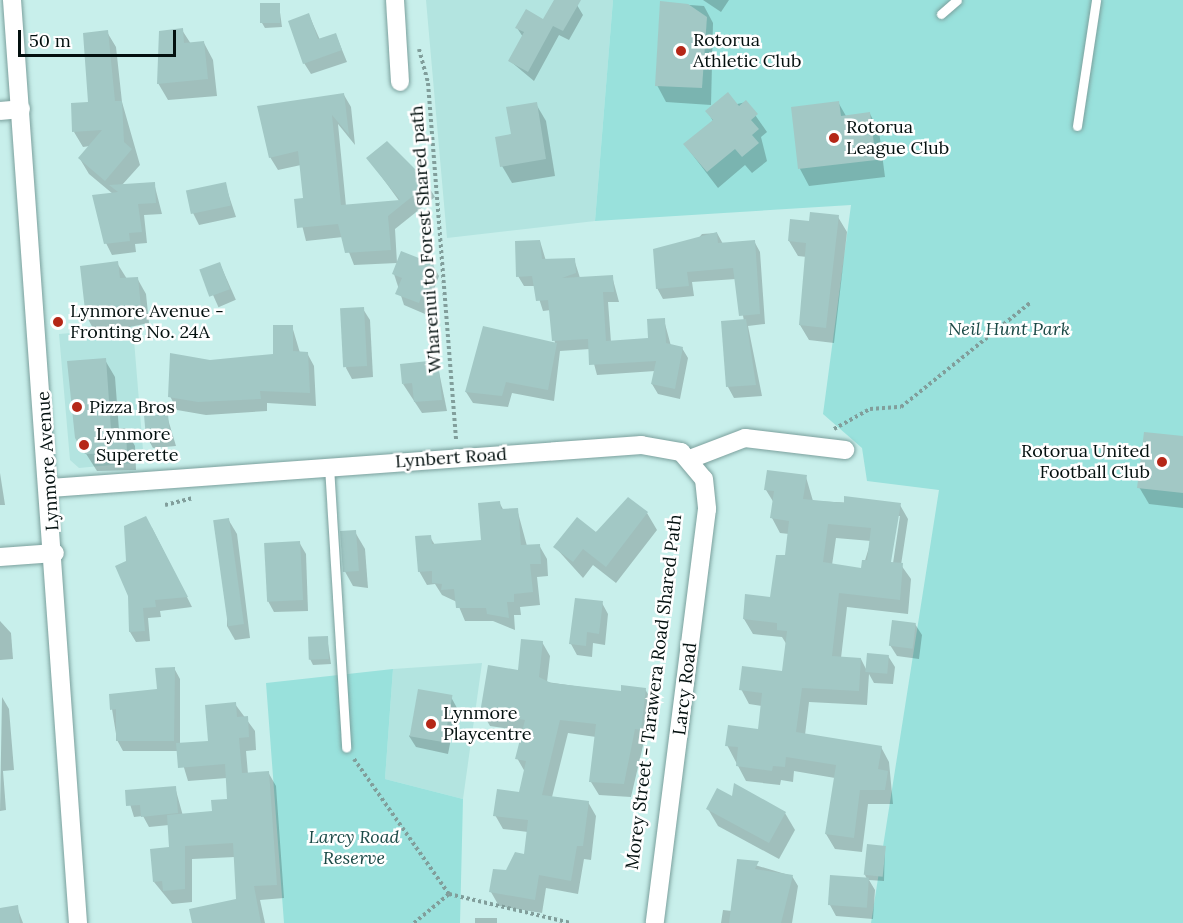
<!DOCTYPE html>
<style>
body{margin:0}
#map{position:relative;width:1183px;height:923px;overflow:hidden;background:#c8efeb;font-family:Lora,serif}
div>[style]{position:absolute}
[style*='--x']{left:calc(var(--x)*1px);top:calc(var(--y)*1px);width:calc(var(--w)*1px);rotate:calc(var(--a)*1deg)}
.built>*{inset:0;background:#b3e4e0}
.green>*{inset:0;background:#99e1dc}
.shadow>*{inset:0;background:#0003;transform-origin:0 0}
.building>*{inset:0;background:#a2c8c5;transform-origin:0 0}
.path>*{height:4px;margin-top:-2px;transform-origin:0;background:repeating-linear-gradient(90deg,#819e9b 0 3px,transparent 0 6px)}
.roads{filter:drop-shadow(0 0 2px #7ba09d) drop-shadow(0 0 2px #7ba09d)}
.lane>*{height:9px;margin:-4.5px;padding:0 4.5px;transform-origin:4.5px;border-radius:4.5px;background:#fff}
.street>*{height:18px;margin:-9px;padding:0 9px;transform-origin:9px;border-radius:9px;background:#fff}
.dots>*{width:16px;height:16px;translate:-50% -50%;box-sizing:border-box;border:3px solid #fff;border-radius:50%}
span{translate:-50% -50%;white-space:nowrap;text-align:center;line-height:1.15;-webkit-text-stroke:5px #fff;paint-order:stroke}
.poi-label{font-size:18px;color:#03100f}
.left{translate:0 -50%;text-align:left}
.right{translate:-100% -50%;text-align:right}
.street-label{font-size:18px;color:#03100f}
.park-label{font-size:18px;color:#1b4946;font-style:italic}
.scale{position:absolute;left:18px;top:30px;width:158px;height:27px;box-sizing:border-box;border:3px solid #03100f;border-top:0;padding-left:8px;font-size:18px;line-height:21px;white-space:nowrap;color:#03100f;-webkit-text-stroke:4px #fff;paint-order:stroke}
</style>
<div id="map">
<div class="built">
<i style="clip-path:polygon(426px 0,613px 0,595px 221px,447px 238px)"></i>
<i style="clip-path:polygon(133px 328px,144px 462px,79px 468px,70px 460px,59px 334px)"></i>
<i style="clip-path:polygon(482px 663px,463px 799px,385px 779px,393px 669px)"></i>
</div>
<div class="green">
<i style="clip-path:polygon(613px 0,1183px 0,1183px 923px,871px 923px,939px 490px,867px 481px,862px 448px,823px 414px,851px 205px,595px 221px)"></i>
<i style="clip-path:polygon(393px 669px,385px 779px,463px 799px,460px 923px,284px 923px,266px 683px)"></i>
</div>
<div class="shadow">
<i style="clip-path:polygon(556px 0,577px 5px,583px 15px,569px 40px,559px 35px,534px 81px,510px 61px,523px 37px,517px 28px,544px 21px)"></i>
<i style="clip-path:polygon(703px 0,729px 0,721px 12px)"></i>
<i style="clip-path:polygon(661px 3px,704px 6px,713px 23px,711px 105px,666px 102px,657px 85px)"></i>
<i style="clip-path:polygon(279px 5px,282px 27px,265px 28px,262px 23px)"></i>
<i style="clip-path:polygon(309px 15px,320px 40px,336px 35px,347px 62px,311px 74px,304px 63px)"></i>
<i style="clip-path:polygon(182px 30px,191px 44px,204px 43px,213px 60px,217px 96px,168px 100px,158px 83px)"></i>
<i style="clip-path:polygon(107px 32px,116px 47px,122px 102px,140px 165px,122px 185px,154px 183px,162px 214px,144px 215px,147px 243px,135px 244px,136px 252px,112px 255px,106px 243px,113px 194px,89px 174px,80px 159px,90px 146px,83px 147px,74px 132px,90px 103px)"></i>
<i style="clip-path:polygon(344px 95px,351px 107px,355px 145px,338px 124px,346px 206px,400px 202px,368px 158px,427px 184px,435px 197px,395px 229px,397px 263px,354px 265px,343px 237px,306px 241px,296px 201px,305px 200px,301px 165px,278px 170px,270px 157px,259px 107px)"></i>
<i style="clip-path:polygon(746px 102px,767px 132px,761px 137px,767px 161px,752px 173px,745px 165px,718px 188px,685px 145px,713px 121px,707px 111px)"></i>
<i style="clip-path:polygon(838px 102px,846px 116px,870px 114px,879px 131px,885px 177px,809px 186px,800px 169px,792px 108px)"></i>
<i style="clip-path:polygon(536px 104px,546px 121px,555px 176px,512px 183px,502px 166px,512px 135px)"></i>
<i style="clip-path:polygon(225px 184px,236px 217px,199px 225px,193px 213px)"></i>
<i style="clip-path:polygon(838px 217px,847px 232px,834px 343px,809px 340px,800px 325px,807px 257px,798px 256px,789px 241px,811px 223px)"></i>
<i style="clip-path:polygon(717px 233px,723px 244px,754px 241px,760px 252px,765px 324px,748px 326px,762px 396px,734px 398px,728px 387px,722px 322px,744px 321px,736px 279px,692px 282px,694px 296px,663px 299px,657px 288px,702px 234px)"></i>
<i style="clip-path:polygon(540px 241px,546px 261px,574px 259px,580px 278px,612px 276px,619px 302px,608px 302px,611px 342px,649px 339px,664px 320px,671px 346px,682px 348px,688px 358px,680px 399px,658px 394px,652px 384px,655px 371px,597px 375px,590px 349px,560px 351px,554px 401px,512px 393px,508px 407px,473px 403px,466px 392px,555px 344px,551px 310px,543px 311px,535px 286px,524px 286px,518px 276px)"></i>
<i style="clip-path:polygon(117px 263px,127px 279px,137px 278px,146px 294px,149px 323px,96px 334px,88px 319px)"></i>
<i style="left:220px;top:264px;width:39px;height:19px;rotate:66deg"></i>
<i style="clip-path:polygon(433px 265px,439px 276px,425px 314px,404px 305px,394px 274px)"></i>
<i style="clip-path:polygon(363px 309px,370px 320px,373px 377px,352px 379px,346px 368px)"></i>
<i style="clip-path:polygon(292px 326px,300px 353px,307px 353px,314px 366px,316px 406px,267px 403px,267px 411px,206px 415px,177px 410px,170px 396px,275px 356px)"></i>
<i style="clip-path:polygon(105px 360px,115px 377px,119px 430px,125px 429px,135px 446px,136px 470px,97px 471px,76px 438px)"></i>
<i style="clip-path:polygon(437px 362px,447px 411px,422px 413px,403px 384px)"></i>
<i style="clip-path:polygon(167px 416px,176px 446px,153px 448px,147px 437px)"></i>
<i style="clip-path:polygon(1183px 438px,1183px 508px,1149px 504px,1139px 487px)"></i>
<i style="clip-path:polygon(0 473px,5px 505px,0 505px)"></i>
<i style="clip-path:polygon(evenodd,806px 477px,813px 501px,900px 505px,908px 519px,901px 565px,911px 579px,908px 614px,847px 607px,841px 658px,861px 659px,867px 671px,888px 656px,895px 667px,893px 684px,874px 683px,869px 674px,867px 705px,809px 702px,805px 735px,881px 747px,889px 762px,893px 804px,868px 804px,862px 852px,835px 849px,826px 834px,835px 778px,794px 771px,793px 782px,781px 780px,780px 785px,746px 781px,727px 745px,759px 730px,762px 706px,749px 704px,741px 689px,783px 673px,787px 645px,782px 637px,753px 634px,744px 619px,747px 596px,772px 598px,786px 557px,789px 534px,780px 533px,772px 518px,774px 503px,766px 490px,806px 477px,897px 516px,900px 516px,892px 570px,889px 569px,897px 516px,806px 477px,836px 538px,871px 541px,862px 570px,832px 565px,836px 538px)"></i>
<i style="clip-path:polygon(499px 502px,504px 511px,517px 509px,527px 546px,539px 545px,547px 559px,548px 576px,537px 577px,540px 605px,520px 607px,521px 615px,514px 615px,515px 630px,493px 621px,465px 621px,457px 602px,442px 595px,435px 584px,427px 585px,419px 571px,430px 537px,435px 545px,483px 542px)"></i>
<i style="clip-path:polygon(647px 513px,657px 530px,616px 583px,593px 565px,583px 578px,555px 547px)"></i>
<i style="clip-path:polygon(228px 519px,237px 534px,250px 638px,235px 640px,227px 626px)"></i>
<i style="clip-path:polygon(152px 528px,192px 607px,160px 611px,161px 617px,148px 618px,150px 641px,136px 642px,130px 632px,130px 596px)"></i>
<i style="clip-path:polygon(355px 532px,365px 549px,368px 588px,353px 586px,343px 568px)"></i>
<i style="clip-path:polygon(299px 542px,306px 554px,308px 611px,274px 612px,268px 601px)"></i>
<i style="clip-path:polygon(602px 603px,608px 614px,605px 645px,593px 643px,592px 657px,577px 655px,571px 644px)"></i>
<i style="clip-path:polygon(0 621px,11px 633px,13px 659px,0 660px)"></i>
<i style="clip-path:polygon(915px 624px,922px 635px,919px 659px,897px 656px,890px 645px)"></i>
<i style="clip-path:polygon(327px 637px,331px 664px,313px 665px,310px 659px)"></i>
<i style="clip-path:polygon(542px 642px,550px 656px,547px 682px,622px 693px,645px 689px,653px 703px,631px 797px,599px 795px,591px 782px,596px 737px,568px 733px,552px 797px,588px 802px,596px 816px,591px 860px,584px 859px,578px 894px,546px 888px,542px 913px,499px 906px,491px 892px,525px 855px,528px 832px,503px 829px,495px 815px,520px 793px,525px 772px,517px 758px,523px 731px,490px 726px,482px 712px)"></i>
<i style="clip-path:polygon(174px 668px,180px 679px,180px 745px,210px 742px,235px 704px,255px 731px,256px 750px,246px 751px,248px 774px,268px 772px,276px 786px,284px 898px,260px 900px,265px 923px,194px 923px,238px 900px,235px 857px,192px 859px,192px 902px,172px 904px,154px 882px,171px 849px,169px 825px,149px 827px,143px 816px,134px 817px,126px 791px,175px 787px,183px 816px,213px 813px,229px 800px,227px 778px,188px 781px,179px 751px,123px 751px,117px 740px,112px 709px,158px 690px)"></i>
<i style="clip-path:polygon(2px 697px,9px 709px,14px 770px,3px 771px,6px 810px,0 811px)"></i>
<i style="clip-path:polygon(451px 697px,457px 708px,448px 754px,416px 747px,409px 736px)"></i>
<i style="clip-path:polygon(708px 809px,785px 813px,795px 830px,779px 859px,718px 826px)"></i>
<i style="clip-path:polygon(885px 847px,884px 881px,869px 880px,875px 890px,873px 919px,836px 916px,830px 905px,867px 879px,865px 875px)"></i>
<i style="clip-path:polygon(738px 860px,792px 876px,798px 886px,792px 923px,721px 923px,723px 910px,732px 911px)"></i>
<i style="clip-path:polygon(17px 907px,23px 923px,0 923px,0 909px)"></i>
<i style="left:475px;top:918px;width:22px;height:5px"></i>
</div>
<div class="building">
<i style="clip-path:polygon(554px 0,581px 0,563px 31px,553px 26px,528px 72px,508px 61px,524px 32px,515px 28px,526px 9px,543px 19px)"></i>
<i style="clip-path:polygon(660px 1px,688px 4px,707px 17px,702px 88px,655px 86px)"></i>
<i style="left:280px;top:3px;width:20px;height:20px;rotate:90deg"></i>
<i style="clip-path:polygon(309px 13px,318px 39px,336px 33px,342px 50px,303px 64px,288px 21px)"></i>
<i style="clip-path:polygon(183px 28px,184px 43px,204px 41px,208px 79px,157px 84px,159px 31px)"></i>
<i style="clip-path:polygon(108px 30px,115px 101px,122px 101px,124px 142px,132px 149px,105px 181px,78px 158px,102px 130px,72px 132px,71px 103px,88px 102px,83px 33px)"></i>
<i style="clip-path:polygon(728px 92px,739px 106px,746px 100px,758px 114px,751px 120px,759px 129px,752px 135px,759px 143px,742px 157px,735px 149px,707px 172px,683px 144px,713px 120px,705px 111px)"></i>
<i style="clip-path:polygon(344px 93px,349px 135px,332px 115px,341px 205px,400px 200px,366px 158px,387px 141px,429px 183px,388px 216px,391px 250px,345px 253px,338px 224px,297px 228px,294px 199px,303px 198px,298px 151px,269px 158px,257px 106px)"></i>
<i style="clip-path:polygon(839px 101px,841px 116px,870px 112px,876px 160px,798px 169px,791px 107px)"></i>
<i style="clip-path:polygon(537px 102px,546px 159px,500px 167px,495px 137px,511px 134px,506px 107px)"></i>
<i style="clip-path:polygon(155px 182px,156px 203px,138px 204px,142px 232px,129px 233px,130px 241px,104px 244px,92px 195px,118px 192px,109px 185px)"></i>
<i style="left:226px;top:182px;width:24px;height:41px;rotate:78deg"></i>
<i style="clip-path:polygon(810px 212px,839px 215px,826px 328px,799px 325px,806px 243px,788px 241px,790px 219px,809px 221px)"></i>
<i style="clip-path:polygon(717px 232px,718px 243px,755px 240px,760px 314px,739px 316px,733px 268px,687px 272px,689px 286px,656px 289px,653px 249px)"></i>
<i style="clip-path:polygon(540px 240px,542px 259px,575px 258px,576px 273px,562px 278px,613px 275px,614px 292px,603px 292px,606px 341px,648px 338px,647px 319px,665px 318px,666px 343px,683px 347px,675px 389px,651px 384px,656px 361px,589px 365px,588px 339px,552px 341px,548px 300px,536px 301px,532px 276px,516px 277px,515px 241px)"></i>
<i style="clip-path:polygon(401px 251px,434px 264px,419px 303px,395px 294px,402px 278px,392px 274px)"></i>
<i style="clip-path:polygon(118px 261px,120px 278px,138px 277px,141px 308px,86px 319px,80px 266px)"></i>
<i style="left:220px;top:262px;width:29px;height:22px;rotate:70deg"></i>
<i style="left:364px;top:307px;width:59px;height:24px;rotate:87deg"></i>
<i style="clip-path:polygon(746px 319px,756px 385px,726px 387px,721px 321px)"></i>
<i style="clip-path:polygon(273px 325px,293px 325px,293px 351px,308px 352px,310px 393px,260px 391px,261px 399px,198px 402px,168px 397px,170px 353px,210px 360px,273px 354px)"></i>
<i style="clip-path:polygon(483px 326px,557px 343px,548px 390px,506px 382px,502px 396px,465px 392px)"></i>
<i style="clip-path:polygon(106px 358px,111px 429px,126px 428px,127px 453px,85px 454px,75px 438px,67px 361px)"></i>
<i style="clip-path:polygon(438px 360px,442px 400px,414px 402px,412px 383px,402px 384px,400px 364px)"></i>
<i style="left:168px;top:414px;width:21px;height:24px;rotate:85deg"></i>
<i style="clip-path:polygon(1144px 432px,1183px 436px,1183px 493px,1137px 488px)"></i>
<i style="clip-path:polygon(evenodd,767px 470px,807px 475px,803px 499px,844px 503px,844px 496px,901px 503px,891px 562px,903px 563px,900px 600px,839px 593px,832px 656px,861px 658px,859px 691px,802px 688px,796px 732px,882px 746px,878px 769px,888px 771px,885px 790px,860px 790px,854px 838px,825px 834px,836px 765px,786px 757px,785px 767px,773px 766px,772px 771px,736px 766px,738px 747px,725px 746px,728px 725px,758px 729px,762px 693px,739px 690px,742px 666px,782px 671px,787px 631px,777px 630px,777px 623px,743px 619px,745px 594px,770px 597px,776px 555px,785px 555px,789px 521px,770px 518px,774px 491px,764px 490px,767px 470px,828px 524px,871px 528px,867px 560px,862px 560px,861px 568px,823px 562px,828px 524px)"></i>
<i style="clip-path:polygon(628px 497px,648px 512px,606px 567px,583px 549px,573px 562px,553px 547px,577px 517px,596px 532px)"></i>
<i style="clip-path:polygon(500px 501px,501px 509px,518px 508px,521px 545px,540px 544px,541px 564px,530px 564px,533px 592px,514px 594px,514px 602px,507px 602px,509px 618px,487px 614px,486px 608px,456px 608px,454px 589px,441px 590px,442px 584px,432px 583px,432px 571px,418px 572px,415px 536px,431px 535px,432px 544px,481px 540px,478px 503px)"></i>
<i style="clip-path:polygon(146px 516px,188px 597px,155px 600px,156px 607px,143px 608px,145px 631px,129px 632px,128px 596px,115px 566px,126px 561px,124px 526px)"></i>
<i style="left:229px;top:518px;width:107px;height:16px;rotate:82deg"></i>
<i style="left:356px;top:530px;width:41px;height:16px;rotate:86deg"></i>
<i style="left:300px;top:541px;width:59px;height:36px;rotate:87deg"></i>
<i style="clip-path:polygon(575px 598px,603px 601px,599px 634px,587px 632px,586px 646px,569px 644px)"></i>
<i style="left:892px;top:620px;width:24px;height:26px;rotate:7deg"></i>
<i style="left:328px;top:636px;width:23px;height:20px;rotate:88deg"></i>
<i style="clip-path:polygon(521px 639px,543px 641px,539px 677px,551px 683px,621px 691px,621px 685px,646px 688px,641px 730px,635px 729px,624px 784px,589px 782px,596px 724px,560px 720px,542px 795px,589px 801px,583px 846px,577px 846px,571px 881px,539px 875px,535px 900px,489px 892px,493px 869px,506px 870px,515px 852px,524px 854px,528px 820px,493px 816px,497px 789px,519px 792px,526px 761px,515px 759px,525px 720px,480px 713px,488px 665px,518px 670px)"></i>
<i style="left:867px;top:653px;width:22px;height:19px;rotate:5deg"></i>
<i style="clip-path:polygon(175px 667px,174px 741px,116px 741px,116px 709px,110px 710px,109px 694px,157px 689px,155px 668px)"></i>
<i style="left:418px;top:689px;width:35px;height:48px;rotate:10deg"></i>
<i style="clip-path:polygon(236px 702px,237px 717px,248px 716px,249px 737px,239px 738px,242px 773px,269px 771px,277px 885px,254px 886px,261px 923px,192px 923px,189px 909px,236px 899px,233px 843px,185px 846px,185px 889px,163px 891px,162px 881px,153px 882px,150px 849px,169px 847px,167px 815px,212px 811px,211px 800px,227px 799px,225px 764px,178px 768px,176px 743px,208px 741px,205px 705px)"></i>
<i style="clip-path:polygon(734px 783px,786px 812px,769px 843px,706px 809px,717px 788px,732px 796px)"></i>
<i style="clip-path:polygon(176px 786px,178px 813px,141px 817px,140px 805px,126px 806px,125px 790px)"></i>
<i style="left:867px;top:844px;width:19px;height:31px;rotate:6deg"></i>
<i style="clip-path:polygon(737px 859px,759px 861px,755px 869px,793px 875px,781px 923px,729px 923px)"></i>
<i style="left:830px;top:875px;width:39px;height:30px;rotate:4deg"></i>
<i style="clip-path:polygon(18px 905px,20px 923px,0 923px,0 908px)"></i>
</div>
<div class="path">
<i style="--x:419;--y:49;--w:35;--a:75"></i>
<i style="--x:428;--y:83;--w:359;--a:85.5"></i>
<i style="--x:834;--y:429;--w:41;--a:-29.1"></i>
<i style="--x:870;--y:409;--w:31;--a:-4"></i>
<i style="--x:901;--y:407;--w:167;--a:-38.9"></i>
<i style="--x:165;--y:505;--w:29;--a:-14"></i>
<i style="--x:354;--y:759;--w:165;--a:54.9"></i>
<i style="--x:449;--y:894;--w:125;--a:13.4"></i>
<i style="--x:414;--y:923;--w:45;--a:-39.6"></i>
</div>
<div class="roads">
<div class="lane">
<i style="--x:941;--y:14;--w:21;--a:-41"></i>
<i style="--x:1077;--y:126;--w:127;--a:-81.4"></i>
<i style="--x:329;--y:466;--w:282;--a:86.5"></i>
</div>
<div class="street">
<i style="--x:12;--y:0;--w:925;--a:85.91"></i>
<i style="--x:395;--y:0;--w:82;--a:86.5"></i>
<i style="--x:0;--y:111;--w:21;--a:-5"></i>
<i style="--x:690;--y:459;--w:59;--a:-20.9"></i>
<i style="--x:745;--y:438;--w:101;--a:6.8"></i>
<i style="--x:50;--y:488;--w:593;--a:-4.16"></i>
<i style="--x:641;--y:445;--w:41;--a:9.9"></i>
<i style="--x:681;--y:452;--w:35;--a:50"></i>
<i style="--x:704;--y:479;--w:30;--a:84"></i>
<i style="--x:707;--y:509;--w:417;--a:97.2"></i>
<i style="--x:0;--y:557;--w:55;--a:-4.2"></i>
</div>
</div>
<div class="dots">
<i style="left:681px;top:51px;background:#b52717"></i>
<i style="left:834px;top:138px;background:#b52717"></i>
<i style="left:58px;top:322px;background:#b52717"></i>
<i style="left:77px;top:407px;background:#b52717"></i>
<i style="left:84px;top:445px;background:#b52717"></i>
<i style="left:1162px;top:462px;background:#b52717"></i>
<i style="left:431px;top:724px;background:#b52717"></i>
</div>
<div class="poi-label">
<span class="left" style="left:693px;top:51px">Rotorua<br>Athletic Club</span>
<span class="left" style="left:846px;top:138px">Rotorua<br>League Club</span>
<span class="left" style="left:70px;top:322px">Lynmore Avenue -<br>Fronting No. 24A</span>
<span class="left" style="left:89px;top:407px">Pizza Bros</span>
<span class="left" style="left:96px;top:445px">Lynmore<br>Superette</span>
<span class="right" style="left:1150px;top:462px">Rotorua United<br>Football Club</span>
<span class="left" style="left:443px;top:724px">Lynmore<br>Playcentre</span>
</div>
<div class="street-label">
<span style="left:426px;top:239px;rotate:-94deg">Wharenui to Forest Shared path</span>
<span style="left:451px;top:458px;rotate:-4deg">Lynbert Road</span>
<span style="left:48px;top:461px;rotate:-94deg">Lynmore Avenue</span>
<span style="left:685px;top:689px;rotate:-83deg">Larcy Road</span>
<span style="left:654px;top:692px;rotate:-83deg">Morey Street - Tarawera Road Shared Path</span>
</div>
<div class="park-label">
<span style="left:1009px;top:329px">Neil Hunt Park</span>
<span style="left:354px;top:848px">Larcy Road<br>Reserve</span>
</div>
<div class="scale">50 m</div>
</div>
